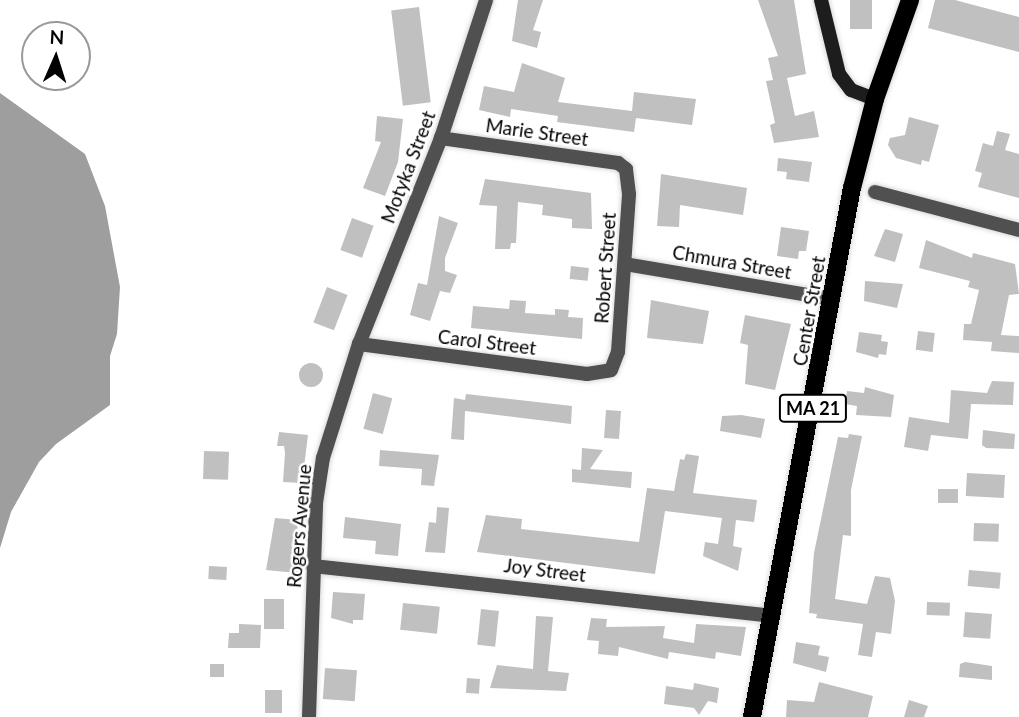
<!DOCTYPE html>
<style>
body{margin:0}
#map{position:relative;width:1019px;height:717px;overflow:hidden;background:#fff;font-family:Lato,sans-serif}
div>[style]{position:absolute}
[style*='--x']{left:calc(var(--x)*1px);top:calc(var(--y)*1px);width:calc(var(--w)*1px);rotate:calc(var(--a)*1deg)}
.water>*{inset:0;background:#9e9e9e}
.building>*{inset:0;background:#c0c0c0;transform-origin:0 0}
.round{border-radius:50%}
.roads{filter:drop-shadow(0 0 2px #dbdbdb) drop-shadow(0 0 2px #dbdbdb)}
.street>*{height:14px;margin:-7px;padding:0 7px;transform-origin:7px;border-radius:7px;background:#505050}
.secondary>*{height:14px;margin:-7px;padding:0 7px;transform-origin:7px;border-radius:7px;background:#1d1d1d}
.primary>*{height:18px;margin:-9px;padding:0 9px;transform-origin:9px;border-radius:9px;background:#000}
span{translate:-50% -50%;white-space:nowrap;text-align:center;line-height:1.15;-webkit-text-stroke:5px #fff;paint-order:stroke}
.shield-label span{padding:2px 5px;background:#fff;border:2px solid;border-radius:5px;-webkit-text-stroke-width:0}
.shield-label{font-size:18px;color:#000;font-weight:700}
.street-label{font-size:19px;color:#000}
.north{position:absolute;left:21px;top:21px;width:70px;height:70px;box-sizing:border-box;background:#fff;border:2px solid #999;border-radius:50%;rotate:3deg;font-size:19px;font-weight:700;line-height:28px;text-align:center;color:#000}
.north::after{content:'';display:block;margin:auto;width:24px;height:32px;background:#000;clip-path:polygon(50% 0,100% 100%,50% 72%,0 100%)}
</style>
<div id="map">
<div class="water">
<i style="clip-path:polygon(0 93px,85px 154px,105px 206px,120px 287px,117px 334px,110px 356px,110px 405px,56px 444px,39px 462px,11px 512px,0 548px)"></i>
</div>
<div class="building">
<i style="clip-path:polygon(518px 0,543px 0,533px 30px,541px 32px,537px 48px,512px 41px)"></i>
<i style="clip-path:polygon(758px 0,794px 0,806px 74px,787px 78px,795px 116px,814px 111px,819px 137px,774px 143px,770px 125px,775px 123px,766px 81px,773px 80px,768px 58px,778px 56px)"></i>
<i style="left:850px;top:0;width:22px;height:29px"></i>
<i style="clip-path:polygon(935px 0,955px 0,1019px 17px,1019px 52px,928px 28px)"></i>
<i style="left:419px;top:7px;width:96px;height:28px;rotate:83deg"></i>
<i style="clip-path:polygon(522px 63px,565px 78px,558px 102px,632px 111px,634px 92px,696px 99px,692px 125px,636px 118px,634px 132px,557px 122px,558px 116px,511px 109px,510px 117px,479px 110px,484px 86px,514px 92px)"></i>
<i style="clip-path:polygon(377px 116px,403px 119px,398px 162px,385px 196px,363px 188px,381px 142px,375px 141px)"></i>
<i style="clip-path:polygon(909px 117px,939px 125px,929px 162px,922px 160px,921px 165px,896px 158px,888px 145px,890px 138px,905px 135px)"></i>
<i style="clip-path:polygon(997px 131px,1010px 134px,1005px 150px,1019px 154px,1019px 198px,978px 187px,982px 173px,975px 171px,983px 143px,993px 146px)"></i>
<i style="clip-path:polygon(778px 158px,812px 162px,809px 182px,786px 179px,787px 172px,777px 171px)"></i>
<i style="clip-path:polygon(661px 174px,747px 188px,743px 215px,680px 205px,679px 227px,657px 226px)"></i>
<i style="clip-path:polygon(485px 179px,591px 193px,592px 229px,572px 228px,572px 219px,542px 215px,543px 205px,518px 202px,516px 243px,511px 243px,510px 249px,495px 249px,497px 206px,479px 205px)"></i>
<i style="clip-path:polygon(439px 216px,458px 223px,445px 258px,445px 271px,457px 275px,450px 293px,440px 291px,430px 321px,410px 315px,418px 283px,427px 285px)"></i>
<i style="left:352px;top:218px;width:23px;height:34px;rotate:20deg"></i>
<i style="clip-path:polygon(781px 227px,809px 231px,806px 251px,799px 251px,798px 259px,777px 256px)"></i>
<i style="clip-path:polygon(885px 229px,903px 234px,895px 262px,874px 256px)"></i>
<i style="clip-path:polygon(926px 240px,972px 258px,973px 253px,1015px 264px,1019px 294px,1009px 295px,1001px 335px,1019px 336px,1019px 353px,991px 351px,992px 342px,963px 340px,964px 324px,971px 324px,979px 290px,968px 287px,970px 281px,919px 268px)"></i>
<i style="left:571px;top:266px;width:18px;height:13px;rotate:6deg"></i>
<i style="clip-path:polygon(865px 281px,903px 284px,897px 308px,864px 301px)"></i>
<i style="left:327px;top:287px;width:22px;height:38px;rotate:21deg"></i>
<i style="clip-path:polygon(510px 300px,526px 301px,525px 313px,555px 315px,555px 309px,569px 310px,568px 317px,583px 318px,582px 339px,471px 328px,473px 306px,509px 309px)"></i>
<i style="clip-path:polygon(651px 300px,709px 311px,703px 344px,647px 338px)"></i>
<i style="clip-path:polygon(745px 315px,791px 324px,775px 390px,745px 384px,748px 345px,740px 343px)"></i>
<i style="left:918px;top:331px;width:17px;height:19px;rotate:7deg"></i>
<i style="clip-path:polygon(859px 332px,882px 335px,881px 341px,888px 342px,886px 355px,879px 354px,878px 358px,856px 352px)"></i>
<i class="round" style="left:299px;top:363px;width:24px;height:24px"></i>
<i style="clip-path:polygon(992px 381px,1014px 382px,1013px 405px,971px 404px,968px 439px,931px 435px,928px 451px,904px 447px,909px 417px,949px 423px,951px 390px,987px 393px)"></i>
<i style="clip-path:polygon(865px 387px,894px 395px,891px 417px,856px 415px,857px 406px,845px 404px,847px 391px,864px 393px)"></i>
<i style="left:373px;top:393px;width:20px;height:37px;rotate:15deg"></i>
<i style="clip-path:polygon(466px 394px,572px 406px,571px 424px,465px 411px,464px 440px,451px 439px,454px 398px,465px 400px)"></i>
<i style="left:606px;top:410px;width:15px;height:28px;rotate:4deg"></i>
<i style="clip-path:polygon(741px 415px,765px 419px,761px 438px,720px 431px,722px 416px)"></i>
<i style="clip-path:polygon(983px 430px,1015px 434px,1014px 449px,986px 448px,982px 445px)"></i>
<i style="clip-path:polygon(279px 432px,308px 435px,302px 483px,283px 482px,285px 453px,284px 446px,277px 446px)"></i>
<i style="clip-path:polygon(849px 434px,862px 436px,851px 490px,851px 536px,843px 535px,835px 599px,867px 604px,875px 576px,890px 578px,895px 601px,891px 634px,876px 632px,872px 657px,858px 655px,863px 624px,816px 618px,817px 614px,809px 613px,814px 553px,838px 437px,848px 438px)"></i>
<i style="clip-path:polygon(582px 448px,603px 450px,590px 469px,632px 472px,631px 488px,572px 482px,572px 469px,581px 470px)"></i>
<i style="clip-path:polygon(380px 450px,439px 455px,434px 486px,421px 485px,422px 469px,379px 466px)"></i>
<i style="left:204px;top:451px;width:25px;height:28px;rotate:2deg"></i>
<i style="clip-path:polygon(686px 454px,699px 456px,693px 493px,757px 500px,754px 522px,736px 520px,733px 546px,742px 548px,738px 571px,703px 556px,705px 542px,718px 544px,722px 518px,665px 511px,655px 574px,477px 552px,486px 515px,522px 519px,521px 529px,639px 542px,647px 488px,674px 491px,680px 459px,684px 460px)"></i>
<i style="left:967px;top:473px;width:38px;height:23px;rotate:3deg"></i>
<i style="left:938px;top:489px;width:20px;height:14px"></i>
<i style="clip-path:polygon(437px 507px,449px 508px,445px 553px,425px 552px,429px 522px,436px 523px)"></i>
<i style="clip-path:polygon(345px 517px,401px 524px,398px 556px,375px 554px,376px 541px,343px 538px)"></i>
<i style="clip-path:polygon(275px 518px,298px 520px,296px 552px,302px 555px,297px 573px,266px 570px)"></i>
<i style="left:974px;top:523px;width:25px;height:18px;rotate:2deg"></i>
<i style="left:209px;top:566px;width:18px;height:13px;rotate:3deg"></i>
<i style="left:969px;top:570px;width:32px;height:16px;rotate:5deg"></i>
<i style="clip-path:polygon(333px 592px,365px 594px,363px 620px,353px 620px,353px 624px,331px 618px)"></i>
<i style="left:264px;top:599px;width:20px;height:30px"></i>
<i style="left:927px;top:602px;width:23px;height:13px;rotate:2deg"></i>
<i style="left:403px;top:603px;width:37px;height:27px;rotate:6deg"></i>
<i style="left:481px;top:609px;width:18px;height:36px;rotate:6deg"></i>
<i style="left:965px;top:612px;width:27px;height:25px;rotate:4deg"></i>
<i style="clip-path:polygon(536px 616px,553px 617px,548px 671px,569px 673px,566px 691px,490px 688px,497px 665px,533px 669px)"></i>
<i style="clip-path:polygon(591px 618px,607px 619px,606px 627px,665px 626px,663px 638px,694px 643px,696px 624px,746px 627px,741px 656px,716px 652px,715px 659px,669px 652px,668px 659px,619px 647px,618px 656px,598px 654px,599px 641px,587px 640px)"></i>
<i style="clip-path:polygon(239px 624px,261px 625px,260px 648px,228px 648px,229px 633px,239px 633px)"></i>
<i style="clip-path:polygon(796px 642px,820px 646px,818px 655px,829px 657px,826px 672px,793px 663px)"></i>
<i style="clip-path:polygon(965px 662px,992px 666px,992px 680px,959px 677px,960px 664px)"></i>
<i style="left:210px;top:664px;width:14px;height:13px"></i>
<i style="left:325px;top:668px;width:32px;height:31px;rotate:4deg"></i>
<i style="left:467px;top:678px;width:13px;height:15px;rotate:4deg"></i>
<i style="clip-path:polygon(819px 682px,873px 696px,868px 717px,786px 717px,787px 700px,814px 702px)"></i>
<i style="clip-path:polygon(694px 683px,719px 688px,717px 703px,708px 701px,699px 715px,694px 708px,664px 704px,666px 686px,693px 690px)"></i>
<i style="left:265px;top:690px;width:17px;height:23px"></i>
<i style="clip-path:polygon(909px 700px,928px 706px,924px 717px,904px 717px)"></i>
</div>
<div class="roads">
<div class="street">
<i style="--x:875;--y:192;--w:149;--a:14.8"></i>
<i style="--x:625;--y:264;--w:211;--a:9.6"></i>
<i style="--x:359;--y:344;--w:230;--a:7.5"></i>
<i style="--x:587;--y:374;--w:24;--a:-9"></i>
<i style="--x:611;--y:370;--w:19;--a:-69"></i>
<i style="--x:618;--y:352;--w:158;--a:-86"></i>
<i style="--x:629;--y:194;--w:25;--a:-97"></i>
<i style="--x:626;--y:169;--w:10;--a:-143"></i>
<i style="--x:618;--y:163;--w:179;--a:-172"></i>
<i style="--x:313;--y:566;--w:461;--a:6.2"></i>
<i style="--x:309;--y:717;--w:214;--a:-88.1"></i>
<i style="--x:316;--y:503;--w:46;--a:-81.2"></i>
<i style="--x:323;--y:458;--w:120;--a:-72.5"></i>
<i style="--x:359;--y:344;--w:222;--a:-68.3"></i>
<i style="--x:441;--y:138;--w:145;--a:-71.9"></i>
</div>
<div class="secondary">
<i style="--x:821;--y:0;--w:76;--a:76.3"></i>
<i style="--x:839;--y:74;--w:20;--a:53"></i>
<i style="--x:851;--y:90;--w:26;--a:21"></i>
</div>
<div class="primary">
<i style="--x:752;--y:717;--w:538;--a:-79.3"></i>
<i style="--x:852;--y:188;--w:92;--a:-75.5"></i>
<i style="--x:875;--y:99;--w:105;--a:-70.5"></i>
</div>
</div>
<div class="shield-label">
<span style="left:813px;top:408px">MA 21</span>
</div>
<div class="street-label">
<span style="left:537px;top:132px;rotate:8deg">Marie Street</span>
<span style="left:408px;top:167px;rotate:-69deg">Motyka Street</span>
<span style="left:732px;top:262px;rotate:10deg">Chmura Street</span>
<span style="left:605px;top:268px;rotate:-86deg">Robert Street</span>
<span style="left:809px;top:311px;rotate:-80deg">Center Street</span>
<span style="left:487px;top:342px;rotate:7deg">Carol Street</span>
<span style="left:299px;top:526px;rotate:-85deg">Rogers Avenue</span>
<span style="left:545px;top:570px;rotate:7deg">Joy Street</span>
</div>
<div class="north">N</div>
</div>
